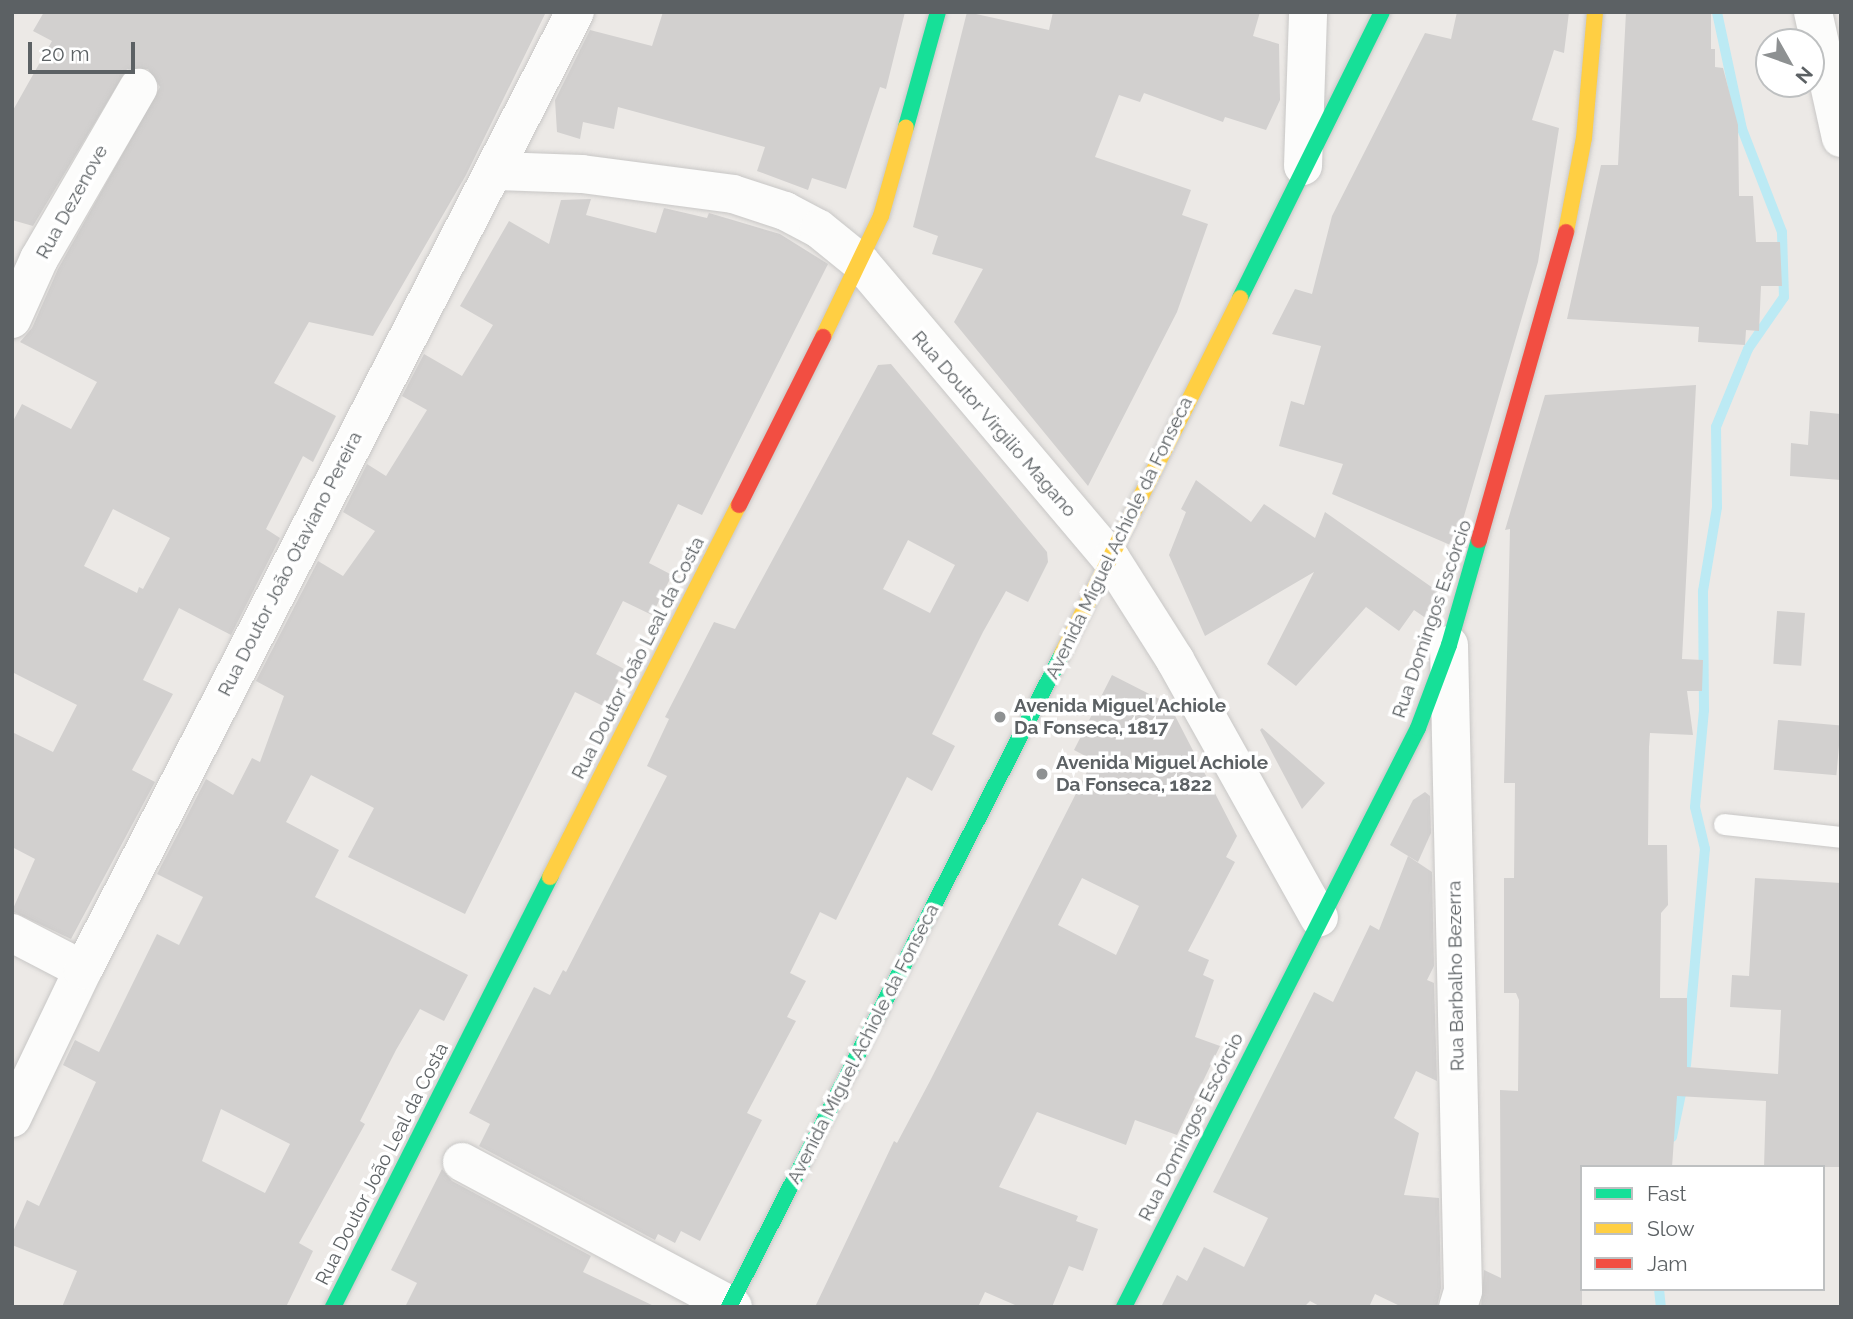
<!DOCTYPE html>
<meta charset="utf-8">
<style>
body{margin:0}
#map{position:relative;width:1853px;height:1319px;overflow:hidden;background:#ece9e6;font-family:Raleway,sans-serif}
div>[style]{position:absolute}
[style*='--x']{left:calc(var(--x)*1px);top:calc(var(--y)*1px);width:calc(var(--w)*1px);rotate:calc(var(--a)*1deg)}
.stream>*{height:10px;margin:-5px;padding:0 5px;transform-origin:5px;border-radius:5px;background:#bceaf4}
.building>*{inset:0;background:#d2d0cf;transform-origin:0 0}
.roads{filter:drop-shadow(0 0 2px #c8c7c6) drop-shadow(0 0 2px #c8c7c6)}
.lane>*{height:21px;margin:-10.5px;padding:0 10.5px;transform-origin:10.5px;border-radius:10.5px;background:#fcfcfb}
.street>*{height:38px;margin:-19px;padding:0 19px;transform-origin:19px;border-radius:19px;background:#fcfcfb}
.fast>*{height:16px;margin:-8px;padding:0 8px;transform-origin:8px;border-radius:8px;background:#16e098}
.slow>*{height:16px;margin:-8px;padding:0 8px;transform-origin:8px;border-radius:8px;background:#ffcf43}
.jam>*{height:16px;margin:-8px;padding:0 8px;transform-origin:8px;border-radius:8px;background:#f24e42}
.dots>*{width:19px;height:19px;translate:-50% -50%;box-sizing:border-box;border:4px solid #fff;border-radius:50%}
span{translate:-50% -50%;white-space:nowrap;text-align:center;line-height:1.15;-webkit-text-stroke:7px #fff;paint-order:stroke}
.street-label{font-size:19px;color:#5c6164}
.poi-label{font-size:19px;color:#5c6164;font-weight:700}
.left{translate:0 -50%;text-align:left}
.frame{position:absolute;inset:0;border:14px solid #5c6164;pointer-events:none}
.legend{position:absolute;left:1580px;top:1165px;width:245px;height:126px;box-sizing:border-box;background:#fff;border:2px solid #bec0c1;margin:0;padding:9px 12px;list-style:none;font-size:21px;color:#5c6164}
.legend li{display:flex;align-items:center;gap:14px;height:35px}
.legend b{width:35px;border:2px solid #bec0c1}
.north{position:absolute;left:1755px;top:28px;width:70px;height:70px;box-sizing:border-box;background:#fff;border:2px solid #bec0c1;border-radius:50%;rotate:130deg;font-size:19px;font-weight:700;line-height:28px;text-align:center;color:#5c6164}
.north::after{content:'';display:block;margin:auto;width:24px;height:32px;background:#8e9192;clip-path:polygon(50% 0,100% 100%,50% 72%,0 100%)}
.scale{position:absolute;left:28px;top:42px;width:107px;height:32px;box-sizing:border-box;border:4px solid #5c6164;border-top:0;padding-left:9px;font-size:21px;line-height:24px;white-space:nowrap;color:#5c6164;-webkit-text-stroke:5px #fff;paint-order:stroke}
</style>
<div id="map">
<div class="stream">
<i style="--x:1686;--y:1065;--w:217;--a:-85"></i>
<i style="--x:1705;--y:849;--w:43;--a:-103.4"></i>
<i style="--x:1695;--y:807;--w:97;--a:-84.7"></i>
<i style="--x:1704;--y:710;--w:119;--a:-90.5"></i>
<i style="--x:1703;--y:591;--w:85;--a:-80.5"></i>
<i style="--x:1717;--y:507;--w:80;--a:-90.7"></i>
<i style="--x:1716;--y:427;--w:84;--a:-67.7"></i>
<i style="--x:1748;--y:349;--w:63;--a:-55.3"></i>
<i style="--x:1784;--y:297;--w:65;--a:-91.8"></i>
<i style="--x:1782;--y:232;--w:110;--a:-111.2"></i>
<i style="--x:1742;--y:129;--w:120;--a:-102.1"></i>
<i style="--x:1672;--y:1137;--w:54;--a:-78.3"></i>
<i style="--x:1659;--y:1289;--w:18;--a:84"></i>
</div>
<div class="building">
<i style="clip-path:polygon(evenodd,44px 12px,546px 12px,466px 175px,373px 336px,309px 322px,274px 383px,336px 416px,313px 462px,303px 456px,266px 529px,280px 538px,231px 635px,179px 608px,143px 680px,173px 694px,132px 770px,155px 782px,71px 939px,12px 911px,35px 859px,12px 847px,12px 732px,53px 752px,77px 705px,12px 672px,12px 423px,22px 404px,71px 429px,97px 382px,20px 342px,32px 328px,58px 269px,160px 87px,148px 69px,127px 69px,33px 226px,12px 220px,12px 112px,52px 41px,33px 31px,44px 12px,113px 509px,170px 538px,143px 589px,139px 587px,137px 593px,84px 566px,113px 509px)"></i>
<i style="clip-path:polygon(663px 12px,905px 12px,886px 89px,880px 87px,846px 189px,812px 178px,808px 190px,757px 171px,765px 147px,618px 107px,614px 129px,583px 122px,580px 139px,557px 132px,555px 100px,590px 30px,652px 46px)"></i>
<i style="clip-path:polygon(967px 12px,1049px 30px,1053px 12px,1260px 12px,1253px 36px,1279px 44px,1280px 100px,1266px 130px,1225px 117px,1223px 122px,1144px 93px,1140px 102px,1119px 95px,1095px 157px,1191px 190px,1182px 215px,1208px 224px,1177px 312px,1088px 486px,954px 322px,983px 269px,932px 254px,938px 236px,913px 227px)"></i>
<i style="clip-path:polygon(1457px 12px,1569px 12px,1564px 53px,1554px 50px,1532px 120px,1559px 128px,1538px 262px,1455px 547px,1332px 494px,1343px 464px,1279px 446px,1291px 401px,1304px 405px,1321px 346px,1272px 334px,1295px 289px,1312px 294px,1332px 216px,1425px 33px,1451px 39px)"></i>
<i style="clip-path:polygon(1626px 12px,1711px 12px,1711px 49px,1715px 49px,1715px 67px,1723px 68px,1738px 125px,1739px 196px,1753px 196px,1756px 242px,1780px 242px,1782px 286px,1761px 286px,1759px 331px,1746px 330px,1745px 345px,1698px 342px,1699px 327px,1567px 319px,1601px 165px,1618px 165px)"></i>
<i style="clip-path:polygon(evenodd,591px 199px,586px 215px,656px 233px,664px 208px,707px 218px,709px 213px,780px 234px,828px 264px,702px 515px,678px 504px,649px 563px,672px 575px,652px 615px,623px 601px,596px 654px,624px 669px,605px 707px,575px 692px,465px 914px,348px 857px,374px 808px,311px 775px,286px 822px,339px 850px,315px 897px,468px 975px,444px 1021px,420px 1009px,396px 1050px,360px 1121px,365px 1124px,299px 1243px,313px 1251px,286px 1307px,62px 1307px,77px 1271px,12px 1245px,12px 1234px,27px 1200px,39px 1206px,96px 1082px,63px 1065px,75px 1040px,99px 1052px,157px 934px,179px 945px,203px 897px,157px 874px,206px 779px,233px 795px,252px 758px,260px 762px,284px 696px,256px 681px,318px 561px,343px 576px,375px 531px,343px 512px,367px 464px,386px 476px,427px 410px,402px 396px,424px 354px,462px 376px,493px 325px,460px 306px,509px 221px,549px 244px,561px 200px,591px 199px,221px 1109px,290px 1144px,265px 1193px,202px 1161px,221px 1109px)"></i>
<i style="clip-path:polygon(evenodd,891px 364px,1047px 552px,1048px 562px,1028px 602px,1006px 591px,983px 632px,932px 734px,955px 746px,932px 791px,907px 777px,836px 920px,820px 912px,790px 973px,806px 981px,787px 1017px,796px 1021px,747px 1113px,762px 1120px,700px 1241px,681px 1231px,675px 1243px,658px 1234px,655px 1240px,479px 1146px,490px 1124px,469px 1113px,534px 987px,550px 995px,563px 970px,566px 972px,667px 776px,647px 766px,669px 719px,665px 717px,714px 622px,735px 629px,878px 365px,891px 364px,908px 540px,955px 565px,930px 613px,883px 589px,908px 540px)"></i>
<i style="clip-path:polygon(1696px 385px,1682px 659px,1703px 660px,1702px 691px,1687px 691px,1693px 735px,1650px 733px,1649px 747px,1648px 845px,1667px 845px,1668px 905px,1661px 913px,1660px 998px,1687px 998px,1687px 1067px,1778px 1074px,1781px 1010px,1730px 1007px,1732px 975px,1749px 976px,1755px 878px,1841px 883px,1841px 1167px,1764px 1167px,1766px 1101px,1677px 1096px,1672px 1167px,1582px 1167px,1582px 1307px,1481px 1307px,1484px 1270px,1501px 1278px,1500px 1090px,1518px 1091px,1519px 1000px,1516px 993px,1504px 993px,1504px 878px,1514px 878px,1515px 783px,1504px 783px,1510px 529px,1505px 530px,1545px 395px)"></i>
<i style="clip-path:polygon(1810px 411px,1841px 414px,1841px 480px,1790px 476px,1791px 443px,1808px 445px)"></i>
<i style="clip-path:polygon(1196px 480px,1251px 522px,1264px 504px,1315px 538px,1325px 512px,1440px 593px,1430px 621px,1414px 610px,1399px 631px,1366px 607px,1296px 686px,1267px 664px,1314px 572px,1205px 636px,1169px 555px,1186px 512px,1181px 509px)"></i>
<i style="left:1777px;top:611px;width:28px;height:53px;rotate:4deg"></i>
<i style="clip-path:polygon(evenodd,1112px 675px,1169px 704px,1237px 836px,1226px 857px,1235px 862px,1188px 951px,1209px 960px,1203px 975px,1214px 980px,1195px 1037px,1220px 1046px,1177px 1135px,1135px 1120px,1126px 1145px,1037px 1112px,999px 1187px,1078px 1216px,1076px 1221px,1098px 1229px,1083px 1271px,1069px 1266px,1052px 1307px,1020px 1307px,985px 1292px,978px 1307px,815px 1307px,894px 1141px,897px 1143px,930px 1081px,1093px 760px,1074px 750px,1112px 675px,1082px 878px,1139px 906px,1116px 955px,1058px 925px,1082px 878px)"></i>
<i style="left:1778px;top:720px;width:63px;height:50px;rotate:5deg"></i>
<i style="clip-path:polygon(1262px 728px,1325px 783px,1302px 809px,1260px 730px)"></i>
<i style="clip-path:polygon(1425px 792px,1430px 796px,1431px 833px,1418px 862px,1390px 845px,1413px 800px)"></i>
<i style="clip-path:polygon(1408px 856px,1432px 872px,1434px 966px,1427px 980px,1434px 983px,1437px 1081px,1416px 1071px,1394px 1118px,1419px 1133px,1404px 1195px,1439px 1198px,1441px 1288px,1437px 1307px,1402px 1307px,1375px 1294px,1369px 1307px,1321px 1307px,1310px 1301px,1304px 1307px,1161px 1307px,1177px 1275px,1187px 1281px,1204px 1247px,1244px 1267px,1268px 1218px,1213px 1192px,1314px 992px,1333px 1002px,1370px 925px,1379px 930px)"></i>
<i style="clip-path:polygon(442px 1169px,452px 1181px,591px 1256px,583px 1272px,656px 1307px,405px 1307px,417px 1283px,391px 1270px)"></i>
</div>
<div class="roads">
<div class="lane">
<i style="--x:1724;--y:824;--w:118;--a:6.3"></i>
</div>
<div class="street">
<i style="--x:1813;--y:12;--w:129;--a:77.5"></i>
<i style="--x:1303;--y:166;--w:154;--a:-88.1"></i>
<i style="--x:497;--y:171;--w:85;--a:2"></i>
<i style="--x:582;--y:174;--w:152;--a:7.5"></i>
<i style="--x:733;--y:194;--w:55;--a:18.1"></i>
<i style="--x:785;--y:211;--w:38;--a:28"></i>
<i style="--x:819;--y:229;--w:54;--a:39"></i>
<i style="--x:861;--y:263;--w:387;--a:49.8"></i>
<i style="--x:1111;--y:559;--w:120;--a:57.6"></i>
<i style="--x:1175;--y:660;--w:295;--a:60.8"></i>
<i style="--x:12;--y:319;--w:66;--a:-65.8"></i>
<i style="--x:39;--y:259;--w:198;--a:-59.9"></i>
<i style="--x:1449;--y:645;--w:646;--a:88.76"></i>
<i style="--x:1463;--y:1291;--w:17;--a:107"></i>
<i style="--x:12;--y:933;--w:80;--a:27.5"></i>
<i style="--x:12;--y:1118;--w:164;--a:-64.4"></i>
<i style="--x:83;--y:970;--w:1077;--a:-62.82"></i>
<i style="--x:462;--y:1162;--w:307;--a:28.1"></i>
</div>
<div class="fast">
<i style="--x:906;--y:127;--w:119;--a:-74.5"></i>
<i style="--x:1240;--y:298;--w:319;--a:-63.6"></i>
<i style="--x:333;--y:1307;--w:482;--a:-63.2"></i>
<i style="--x:729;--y:1307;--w:733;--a:-62.98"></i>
<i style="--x:1124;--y:1307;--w:649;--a:-63.08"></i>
<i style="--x:1418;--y:728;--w:89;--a:-69.5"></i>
<i style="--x:1449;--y:645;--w:109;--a:-74.1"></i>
</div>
<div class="slow">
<i style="--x:1566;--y:232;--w:96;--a:-79.2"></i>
<i style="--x:1584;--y:138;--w:126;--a:-85"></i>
<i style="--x:823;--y:337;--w:134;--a:-64.4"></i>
<i style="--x:881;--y:216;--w:92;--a:-74.3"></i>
<i style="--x:1062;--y:654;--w:398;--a:-63.4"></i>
<i style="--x:550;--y:877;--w:417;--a:-63.1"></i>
</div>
<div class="jam">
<i style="--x:739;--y:505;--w:188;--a:-63.4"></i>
<i style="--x:1479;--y:540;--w:320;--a:-74.2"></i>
</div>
</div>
<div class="dots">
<i style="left:1000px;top:717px;background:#8e9192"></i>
<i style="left:1042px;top:774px;background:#8e9192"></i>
</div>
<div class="street-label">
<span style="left:72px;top:202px;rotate:-61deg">Rua Dezenove</span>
<span style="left:994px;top:424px;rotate:49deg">Rua Doutor Virgilio Magano</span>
<span style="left:1119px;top:538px;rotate:-64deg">Avenida Miguel Achiole da Fonseca</span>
<span style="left:290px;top:564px;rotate:-63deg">Rua Doutor João Otaviano Pereira</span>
<span style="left:1432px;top:619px;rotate:-71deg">Rua Domingos Escórcio</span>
<span style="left:638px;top:658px;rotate:-63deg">Rua Doutor João Leal da Costa</span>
<span style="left:1456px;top:976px;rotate:-91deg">Rua Barbalho Bezerra</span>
<span style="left:863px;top:1044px;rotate:-63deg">Avenida Miguel Achiole da Fonseca</span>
<span style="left:1191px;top:1127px;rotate:-63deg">Rua Domingos Escórcio</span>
<span style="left:382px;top:1164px;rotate:-63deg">Rua Doutor João Leal da Costa</span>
</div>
<div class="poi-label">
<span class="left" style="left:1014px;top:717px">Avenida Miguel Achiole<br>Da Fonseca, 1817</span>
<span class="left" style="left:1056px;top:774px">Avenida Miguel Achiole<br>Da Fonseca, 1822</span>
</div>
<div class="frame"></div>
<ul class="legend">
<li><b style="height:9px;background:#16e098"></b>Fast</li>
<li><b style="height:9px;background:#ffcf43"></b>Slow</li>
<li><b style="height:9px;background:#f24e42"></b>Jam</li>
</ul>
<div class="north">N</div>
<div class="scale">20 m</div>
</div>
